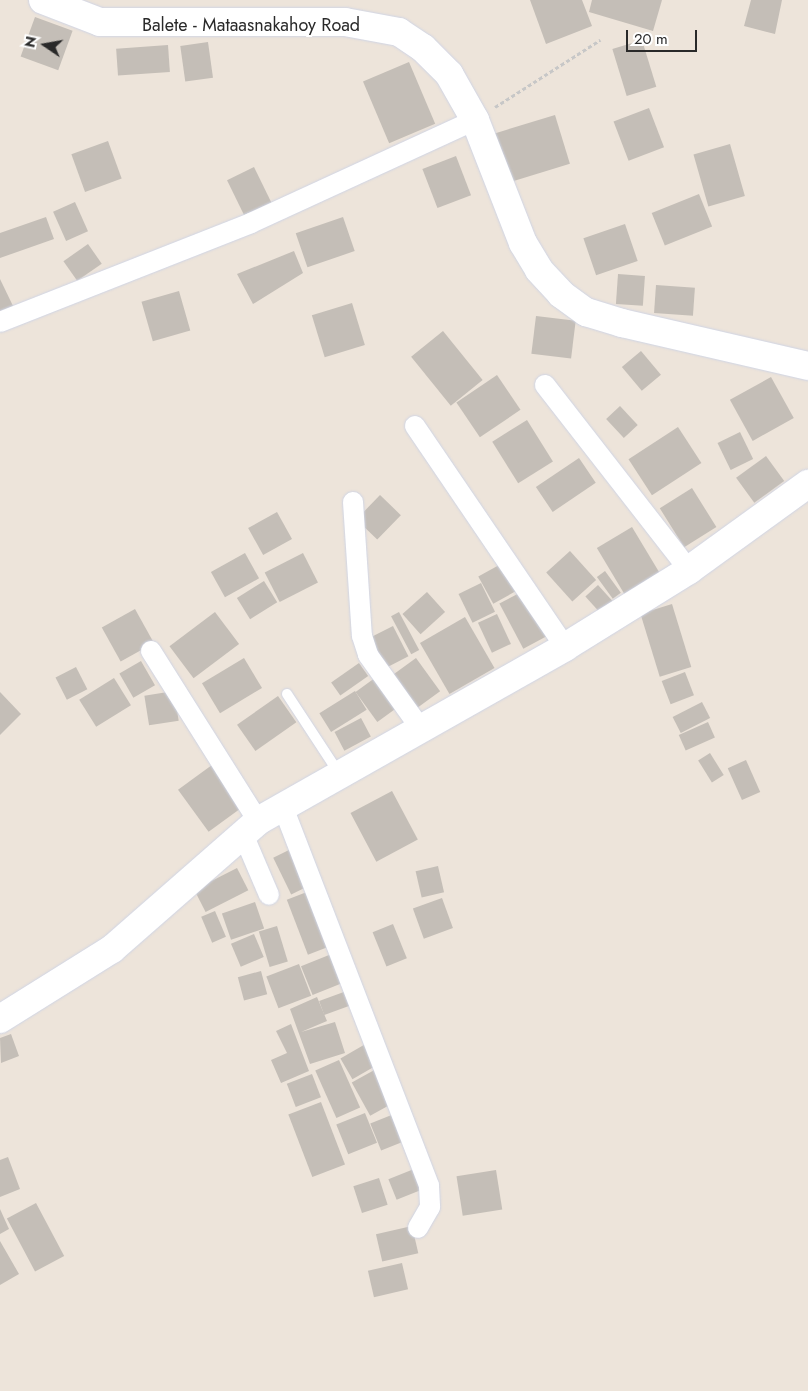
<!DOCTYPE html>
<style>
body{margin:0}
#map{position:relative;width:808px;height:1391px;overflow:hidden;background:#ede4da;font-family:Jost,sans-serif}
div>[style]{position:absolute}
[style*='--x']{left:calc(var(--x)*1px);top:calc(var(--y)*1px);width:calc(var(--w)*1px);rotate:calc(var(--a)*1deg)}
.building>*{inset:0;background:#c4beb7;transform-origin:0 0}
.path>*{height:3px;margin-top:-1.5px;transform-origin:0;background:repeating-linear-gradient(90deg,#c7c7c7 0 4px,transparent 0 6.5px)}
.roads{filter:drop-shadow(0 0 1px #cfd4e4) drop-shadow(0 0 1px #cfd4e4)}
.lane>*{height:10px;margin:-5px;padding:0 5px;transform-origin:5px;border-radius:5px;background:#fff}
.street>*{height:20px;margin:-10px;padding:0 10px;transform-origin:10px;border-radius:10px;background:#fff}
.secondary>*{height:28px;margin:-14px;padding:0 14px;transform-origin:14px;border-radius:14px;background:#fff}
span{translate:-50% -50%;white-space:nowrap;text-align:center;line-height:1.15;-webkit-text-stroke:4px #fff;paint-order:stroke}
.street-label{font-size:18px;color:#292929}
.north{position:absolute;left:20px;top:20px;width:50px;height:50px;-webkit-text-stroke:4px #fff;paint-order:stroke;rotate:282deg;font-size:14px;font-weight:700;line-height:20px;text-align:center;color:#292929}
.north::after{content:'';display:block;margin:auto;width:18px;height:22px;background:#292929;clip-path:polygon(50% 0,100% 100%,50% 72%,0 100%)}
.scale{position:absolute;left:626px;top:30px;width:71px;height:22px;box-sizing:border-box;border:2px solid #292929;border-top:0;padding-left:6px;font-size:15px;line-height:18px;white-space:nowrap;color:#292929;-webkit-text-stroke:4px #fff;paint-order:stroke}
</style>
<div id="map">
<div class="building">
<i style="clip-path:polygon(530px 0,582px 0,592px 26px,546px 44px)"></i>
<i style="clip-path:polygon(592px 0,662px 0,653px 31px,589px 12px)"></i>
<i style="clip-path:polygon(751px 0,782px 0,775px 34px,744px 26px)"></i>
<i style="left:35px;top:17px;width:40px;height:42px;rotate:20deg"></i>
<i style="left:642px;top:40px;width:49px;height:31px;rotate:73deg"></i>
<i style="left:208px;top:42px;width:36px;height:28px;rotate:82deg"></i>
<i style="left:168px;top:45px;width:27px;height:52px;rotate:86deg"></i>
<i style="left:409px;top:62px;width:67px;height:50px;rotate:67deg"></i>
<i style="left:649px;top:108px;width:42px;height:38px;rotate:69deg"></i>
<i style="left:555px;top:115px;width:51px;height:63px;rotate:73deg"></i>
<i style="left:108px;top:141px;width:40px;height:39px;rotate:70deg"></i>
<i style="left:730px;top:144px;width:54px;height:38px;rotate:74deg"></i>
<i style="left:456px;top:156px;width:42px;height:36px;rotate:69deg"></i>
<i style="left:254px;top:167px;width:46px;height:30px;rotate:64deg"></i>
<i style="left:699px;top:194px;width:35px;height:51px;rotate:68deg"></i>
<i style="left:75px;top:202px;width:32px;height:24px;rotate:66deg"></i>
<i style="clip-path:polygon(46px 217px,54px 239px,0 258px,0 233px)"></i>
<i style="left:343px;top:217px;width:36px;height:50px;rotate:71deg"></i>
<i style="left:625px;top:224px;width:39px;height:44px;rotate:71deg"></i>
<i style="left:88px;top:244px;width:24px;height:30px;rotate:55deg"></i>
<i style="clip-path:polygon(294px 251px,303px 273px,253px 304px,237px 274px)"></i>
<i style="left:618px;top:274px;width:27px;height:30px;rotate:4deg"></i>
<i style="clip-path:polygon(0 279px,14px 308px,0 315px)"></i>
<i style="left:656px;top:285px;width:39px;height:28px;rotate:4deg"></i>
<i style="left:179px;top:291px;width:41px;height:39px;rotate:74deg"></i>
<i style="left:352px;top:303px;width:44px;height:42px;rotate:73deg"></i>
<i style="left:536px;top:316px;width:40px;height:38px;rotate:7deg"></i>
<i style="left:443px;top:331px;width:63px;height:41px;rotate:51deg"></i>
<i style="left:641px;top:351px;width:31px;height:25px;rotate:50deg"></i>
<i style="left:497px;top:375px;width:42px;height:49px;rotate:56deg"></i>
<i style="left:771px;top:377px;width:47px;height:47px;rotate:61deg"></i>
<i style="left:620px;top:406px;width:26px;height:19px;rotate:47deg"></i>
<i style="left:527px;top:420px;width:49px;height:41px;rotate:58deg"></i>
<i style="left:678px;top:427px;width:43px;height:59px;rotate:57deg"></i>
<i style="left:740px;top:432px;width:30px;height:25px;rotate:64deg"></i>
<i style="left:766px;top:456px;width:31px;height:37px;rotate:54deg"></i>
<i style="left:579px;top:458px;width:30px;height:52px;rotate:56deg"></i>
<i style="left:692px;top:488px;width:46px;height:38px;rotate:58deg"></i>
<i style="left:380px;top:495px;width:29px;height:34px;rotate:44deg"></i>
<i style="left:277px;top:512px;width:31px;height:33px;rotate:61deg"></i>
<i style="left:632px;top:527px;width:54px;height:41px;rotate:59deg"></i>
<i style="left:570px;top:551px;width:39px;height:32px;rotate:48deg"></i>
<i style="left:245px;top:553px;width:29px;height:39px;rotate:61deg"></i>
<i style="left:303px;top:553px;width:33px;height:43px;rotate:63deg"></i>
<i style="left:501px;top:564px;width:31px;height:26px;rotate:61deg"></i>
<i style="left:605px;top:571px;width:27px;height:10px;rotate:54deg"></i>
<i style="left:264px;top:581px;width:25px;height:32px;rotate:58deg"></i>
<i style="left:481px;top:583px;width:32px;height:25px;rotate:64deg"></i>
<i style="left:598px;top:585px;width:24px;height:17px;rotate:48deg"></i>
<i style="left:525px;top:590px;width:51px;height:29px;rotate:62deg"></i>
<i style="left:427px;top:592px;width:27px;height:33px;rotate:48deg"></i>
<i style="left:672px;top:604px;width:66px;height:33px;rotate:73deg"></i>
<i style="left:135px;top:609px;width:39px;height:38px;rotate:61deg"></i>
<i style="left:215px;top:612px;width:40px;height:57px;rotate:53deg"></i>
<i style="left:399px;top:612px;width:43px;height:9px;rotate:62deg"></i>
<i style="left:497px;top:614px;width:33px;height:21px;rotate:65deg"></i>
<i style="left:465px;top:617px;width:59px;height:52px;rotate:60deg"></i>
<i style="left:393px;top:626px;width:34px;height:25px;rotate:63deg"></i>
<i style="left:244px;top:658px;width:35px;height:49px;rotate:59deg"></i>
<i style="left:416px;top:658px;width:41px;height:34px;rotate:54deg"></i>
<i style="left:141px;top:661px;width:28px;height:25px;rotate:60deg"></i>
<i style="left:359px;top:663px;width:16px;height:34px;rotate:55deg"></i>
<i style="left:76px;top:667px;width:25px;height:23px;rotate:63deg"></i>
<i style="left:685px;top:672px;width:25px;height:25px;rotate:69deg"></i>
<i style="left:379px;top:675px;width:37px;height:29px;rotate:54deg"></i>
<i style="left:114px;top:678px;width:32px;height:41px;rotate:58deg"></i>
<i style="left:174px;top:691px;width:30px;height:30px;rotate:81deg"></i>
<i style="left:355px;top:691px;width:22px;height:42px;rotate:58deg"></i>
<i style="clip-path:polygon(0 692px,21px 714px,0 735px)"></i>
<i style="left:278px;top:696px;width:32px;height:50px;rotate:55deg"></i>
<i style="left:702px;top:702px;width:18px;height:33px;rotate:63deg"></i>
<i style="left:361px;top:718px;width:21px;height:30px;rotate:62deg"></i>
<i style="left:708px;top:722px;width:17px;height:32px;rotate:66deg"></i>
<i style="left:710px;top:753px;width:26px;height:14px;rotate:58deg"></i>
<i style="left:746px;top:760px;width:35px;height:20px;rotate:66deg"></i>
<i style="left:212px;top:765px;width:52px;height:42px;rotate:54deg"></i>
<i style="left:392px;top:791px;width:55px;height:47px;rotate:62deg"></i>
<i style="left:293px;top:848px;width:41px;height:22px;rotate:64deg"></i>
<i style="left:438px;top:866px;width:27px;height:23px;rotate:77deg"></i>
<i style="left:237px;top:868px;width:25px;height:48px;rotate:63deg"></i>
<i style="left:312px;top:890px;width:59px;height:27px;rotate:69deg"></i>
<i style="left:442px;top:898px;width:32px;height:31px;rotate:70deg"></i>
<i style="left:255px;top:902px;width:28px;height:35px;rotate:71deg"></i>
<i style="left:215px;top:911px;width:28px;height:15px;rotate:67deg"></i>
<i style="left:393px;top:924px;width:37px;height:22px;rotate:68deg"></i>
<i style="left:277px;top:926px;width:37px;height:19px;rotate:73deg"></i>
<i style="left:254px;top:934px;width:25px;height:25px;rotate:67deg"></i>
<i style="left:339px;top:951px;width:31px;height:41px;rotate:68deg"></i>
<i style="left:299px;top:964px;width:34px;height:35px;rotate:69deg"></i>
<i style="left:261px;top:971px;width:24px;height:24px;rotate:75deg"></i>
<i style="left:352px;top:989px;width:15px;height:35px;rotate:70deg"></i>
<i style="clip-path:polygon(317px 997px,327px 1021px,301px 1032px,335px 1022px,345px 1053px,310px 1064px,290px 1009px)"></i>
<i style="clip-path:polygon(291px 1024px,309px 1071px,281px 1083px,271px 1060px,287px 1053px,276px 1031px)"></i>
<i style="clip-path:polygon(11px 1034px,19px 1056px,1px 1063px,0 1038px)"></i>
<i style="left:369px;top:1042px;width:24px;height:33px;rotate:60deg"></i>
<i style="left:339px;top:1060px;width:52px;height:26px;rotate:66deg"></i>
<i style="left:378px;top:1068px;width:38px;height:30px;rotate:61deg"></i>
<i style="left:312px;top:1074px;width:25px;height:27px;rotate:69deg"></i>
<i style="left:321px;top:1102px;width:67px;height:35px;rotate:69deg"></i>
<i style="left:399px;top:1112px;width:29px;height:31px;rotate:68deg"></i>
<i style="left:365px;top:1113px;width:32px;height:31px;rotate:68deg"></i>
<i style="clip-path:polygon(8px 1157px,20px 1189px,0 1197px,0 1160px)"></i>
<i style="left:419px;top:1167px;width:22px;height:33px;rotate:68deg"></i>
<i style="left:496px;top:1170px;width:40px;height:40px;rotate:81deg"></i>
<i style="left:379px;top:1178px;width:28px;height:27px;rotate:72deg"></i>
<i style="left:36px;top:1203px;width:60px;height:33px;rotate:62deg"></i>
<i style="clip-path:polygon(0 1209px,9px 1229px,0 1234px)"></i>
<i style="left:412px;top:1226px;width:28px;height:37px;rotate:77deg"></i>
<i style="clip-path:polygon(0 1241px,19px 1274px,0 1285px)"></i>
<i style="left:402px;top:1263px;width:27px;height:35px;rotate:77deg"></i>
</div>
<div class="path">
<i style="--x:495;--y:107;--w:125;--a:-32.5"></i>
</div>
<div class="roads">
<div class="lane">
<i style="--x:287;--y:694;--w:93;--a:56.8"></i>
</div>
<div class="street">
<i style="--x:0;--y:322;--w:270;--a:-21.5"></i>
<i style="--x:251;--y:223;--w:247;--a:-24.7"></i>
<i style="--x:545;--y:385;--w:234;--a:52.1"></i>
<i style="--x:415;--y:426;--w:267;--a:55.8"></i>
<i style="--x:353;--y:502;--w:134;--a:86.2"></i>
<i style="--x:362;--y:636;--w:20;--a:72"></i>
<i style="--x:368;--y:655;--w:91;--a:54.4"></i>
<i style="--x:151;--y:651;--w:201;--a:57.8"></i>
<i style="--x:283;--y:807;--w:406;--a:68.9"></i>
<i style="--x:429;--y:1186;--w:21;--a:87"></i>
<i style="--x:430;--y:1207;--w:24;--a:120"></i>
<i style="--x:243;--y:834;--w:66;--a:66.9"></i>
</div>
<div class="secondary">
<i style="--x:43;--y:0;--w:61;--a:21.1"></i>
<i style="--x:100;--y:22;--w:245;--a:0"></i>
<i style="--x:345;--y:22;--w:55;--a:10.5"></i>
<i style="--x:399;--y:32;--w:29;--a:34"></i>
<i style="--x:423;--y:48;--w:37;--a:45"></i>
<i style="--x:449;--y:74;--w:53;--a:60.5"></i>
<i style="--x:475;--y:120;--w:132;--a:68.7"></i>
<i style="--x:523;--y:243;--w:31;--a:59"></i>
<i style="--x:539;--y:270;--w:33;--a:47"></i>
<i style="--x:561;--y:294;--w:31;--a:36"></i>
<i style="--x:586;--y:312;--w:38;--a:17"></i>
<i style="--x:622;--y:323;--w:191;--a:13"></i>
<i style="--x:0;--y:1019;--w:132;--a:-32"></i>
<i style="--x:112;--y:949;--w:194;--a:-41.2"></i>
<i style="--x:258;--y:821;--w:353;--a:-29.5"></i>
<i style="--x:565;--y:647;--w:146;--a:-31.8"></i>
<i style="--x:689;--y:570;--w:147;--a:-35.9"></i>
</div>
</div>
<div class="street-label">
<span style="left:251px;top:25px">Balete - Mataasnakahoy Road</span>
</div>
<div class="north">N</div>
<div class="scale">20 m</div>
</div>
